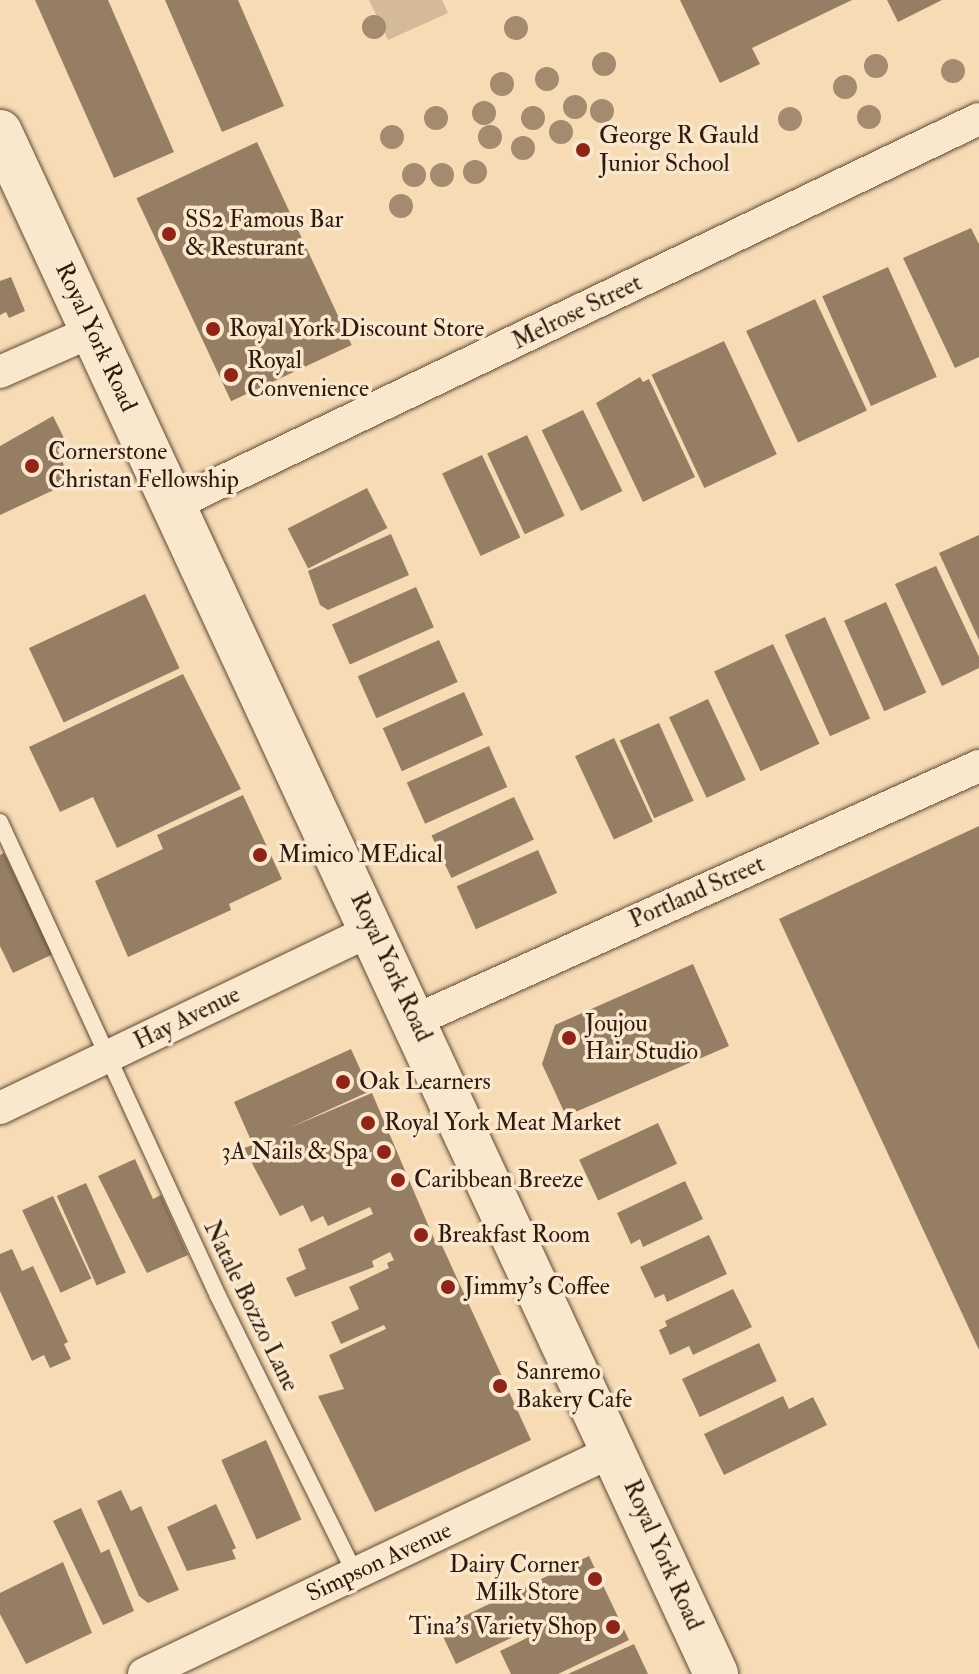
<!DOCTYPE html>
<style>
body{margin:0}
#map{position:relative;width:979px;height:1674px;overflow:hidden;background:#f6dbb4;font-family:"IM FELL Double Pica",serif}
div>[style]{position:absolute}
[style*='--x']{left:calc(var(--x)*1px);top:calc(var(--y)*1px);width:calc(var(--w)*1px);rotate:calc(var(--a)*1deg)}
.green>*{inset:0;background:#d4ba98}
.building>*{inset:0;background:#967e64;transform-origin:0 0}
.roads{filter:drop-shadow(0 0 2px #614a37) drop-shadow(0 0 2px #614a37)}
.service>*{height:16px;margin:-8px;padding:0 8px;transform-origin:8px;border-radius:8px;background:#f9e8ce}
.minor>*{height:32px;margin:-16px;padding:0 16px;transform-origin:16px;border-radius:16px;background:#f9e8ce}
.secondary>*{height:44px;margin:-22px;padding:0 22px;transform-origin:22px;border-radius:22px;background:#f9e8ce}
.trees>*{width:24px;height:24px;margin:-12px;border-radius:50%;background:#a48b6f}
.dots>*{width:22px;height:22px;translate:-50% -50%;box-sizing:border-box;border:4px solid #f9e8ce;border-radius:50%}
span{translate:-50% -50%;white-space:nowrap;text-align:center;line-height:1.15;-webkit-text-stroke:7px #f9e8ce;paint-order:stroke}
.poi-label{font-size:24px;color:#2f1a0d}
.left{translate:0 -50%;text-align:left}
.right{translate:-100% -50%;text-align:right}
.street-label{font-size:24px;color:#2f1a0d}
</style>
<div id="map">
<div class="green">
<i style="clip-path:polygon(369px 0,442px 0,448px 13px,388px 40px)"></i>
</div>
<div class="building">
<i style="clip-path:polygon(35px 0,108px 0,174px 152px,114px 178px)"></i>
<i style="clip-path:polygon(165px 0,238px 0,284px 106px,222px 132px)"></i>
<i style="clip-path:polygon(680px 0,852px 0,752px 48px,760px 64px,720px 83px)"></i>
<i style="clip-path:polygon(887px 0,942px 0,898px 22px)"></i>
<i style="left:257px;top:142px;width:224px;height:133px;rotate:65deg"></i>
<i style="clip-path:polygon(971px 228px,979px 244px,979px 357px,955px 368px,903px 258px)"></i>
<i style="left:888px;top:267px;width:120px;height:72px;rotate:66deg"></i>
<i style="clip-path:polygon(11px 277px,25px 311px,9px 318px,6px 312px,0 315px,0 281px)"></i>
<i style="left:815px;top:299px;width:123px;height:76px;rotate:65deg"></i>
<i style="left:724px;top:341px;width:125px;height:80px;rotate:65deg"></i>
<i style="clip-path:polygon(640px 377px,643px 382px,649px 379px,695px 477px,643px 502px,596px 403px)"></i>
<i style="left:583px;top:410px;width:90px;height:46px;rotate:64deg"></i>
<i style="clip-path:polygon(53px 416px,67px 444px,57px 449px,71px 482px,0 515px,0 446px)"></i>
<i style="left:527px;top:435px;width:89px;height:44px;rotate:65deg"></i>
<i style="left:482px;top:455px;width:91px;height:44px;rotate:65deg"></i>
<i style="left:367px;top:488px;width:45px;height:89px;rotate:63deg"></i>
<i style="clip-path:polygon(391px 534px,409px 575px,328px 610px,320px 605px,308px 571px)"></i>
<i style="clip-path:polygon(979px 535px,979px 640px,939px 553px)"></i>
<i style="clip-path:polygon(936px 566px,979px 657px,979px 668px,942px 686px,895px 584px)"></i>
<i style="left:416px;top:587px;width:44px;height:92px;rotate:66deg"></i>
<i style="left:145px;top:594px;width:82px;height:128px;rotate:65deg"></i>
<i style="left:886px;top:602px;width:99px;height:46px;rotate:66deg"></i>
<i style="left:825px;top:617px;width:111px;height:44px;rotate:66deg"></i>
<i style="left:439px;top:640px;width:46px;height:89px;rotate:66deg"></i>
<i style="left:773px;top:644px;width:110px;height:65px;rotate:65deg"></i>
<i style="clip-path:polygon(183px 674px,241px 789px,117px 848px,93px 797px,60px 812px,29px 747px)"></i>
<i style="left:464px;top:692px;width:47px;height:89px;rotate:66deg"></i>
<i style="left:708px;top:699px;width:89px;height:43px;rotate:65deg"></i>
<i style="left:659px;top:723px;width:85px;height:43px;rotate:66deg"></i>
<i style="left:614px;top:738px;width:92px;height:43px;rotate:65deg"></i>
<i style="left:489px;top:746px;width:45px;height:90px;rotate:66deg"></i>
<i style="clip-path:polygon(243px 795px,282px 879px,229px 904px,231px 910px,128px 957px,95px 881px,163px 849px,157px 835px)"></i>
<i style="left:514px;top:797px;width:47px;height:91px;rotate:65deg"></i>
<i style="clip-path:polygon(979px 826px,979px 1350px,779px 919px)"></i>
<i style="left:538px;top:850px;width:47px;height:89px;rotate:66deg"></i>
<i style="clip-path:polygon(4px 853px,53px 954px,13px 973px,0 946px,0 855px)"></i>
<i style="clip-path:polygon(693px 964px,729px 1046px,566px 1116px,542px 1064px,555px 1025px)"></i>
<i style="clip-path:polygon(351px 1049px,370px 1091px,289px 1128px,372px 1093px,435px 1241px,439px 1239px,531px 1440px,375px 1512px,318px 1396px,344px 1389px,329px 1355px,386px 1329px,384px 1325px,341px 1344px,331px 1322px,359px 1309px,349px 1287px,389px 1268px,387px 1263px,394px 1260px,390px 1252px,372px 1261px,374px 1267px,295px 1297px,286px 1278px,306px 1269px,298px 1249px,373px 1214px,370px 1207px,328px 1226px,323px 1216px,311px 1222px,303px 1205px,280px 1216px,244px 1148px,253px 1145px,234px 1102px)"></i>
<i style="left:658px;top:1123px;width:45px;height:87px;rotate:65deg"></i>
<i style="clip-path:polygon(135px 1159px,153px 1199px,161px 1195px,188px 1255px,147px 1273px,98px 1176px)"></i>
<i style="clip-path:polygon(685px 1181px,703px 1219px,643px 1247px,640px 1239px,631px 1244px,617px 1213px)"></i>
<i style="left:86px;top:1183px;width:98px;height:32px;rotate:66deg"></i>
<i style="left:53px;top:1196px;width:91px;height:34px;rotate:65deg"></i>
<i style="clip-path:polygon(709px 1235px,727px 1274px,667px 1302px,664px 1294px,655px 1298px,640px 1267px)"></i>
<i style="clip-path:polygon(12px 1249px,22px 1271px,33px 1266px,68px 1342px,64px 1344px,71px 1359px,50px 1368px,44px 1355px,32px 1361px,0 1291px,0 1254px)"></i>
<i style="clip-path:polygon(733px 1289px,752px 1327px,693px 1355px,689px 1346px,670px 1355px,659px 1330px,667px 1326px,665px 1321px)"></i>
<i style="left:759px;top:1343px;width:42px;height:85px;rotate:65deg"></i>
<i style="clip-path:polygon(783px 1396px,789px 1409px,813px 1397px,827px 1425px,724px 1475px,704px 1434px)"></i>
<i style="left:266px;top:1440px;width:87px;height:49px;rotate:66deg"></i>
<i style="clip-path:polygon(121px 1490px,131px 1511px,141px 1506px,179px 1590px,148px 1603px,139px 1596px,97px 1501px)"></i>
<i style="clip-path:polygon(216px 1504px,236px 1548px,232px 1550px,236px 1559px,187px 1571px,167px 1527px)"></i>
<i style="clip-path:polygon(81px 1508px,101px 1553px,109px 1549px,134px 1611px,103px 1625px,53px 1521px)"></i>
<i style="clip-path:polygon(589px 1556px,629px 1640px,558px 1674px,511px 1674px,500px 1651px,527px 1638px,524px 1632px,456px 1664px,439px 1628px)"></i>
<i style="clip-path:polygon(63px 1562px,92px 1633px,26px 1664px,0 1614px,0 1593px)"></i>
<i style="clip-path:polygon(634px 1644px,648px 1674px,568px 1674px)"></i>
</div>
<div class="roads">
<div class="service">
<i style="--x:0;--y:822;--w:522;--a:65.3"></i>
<i style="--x:218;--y:1296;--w:309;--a:63.7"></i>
</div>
<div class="minor">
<i style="--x:0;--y:372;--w:102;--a:-23.8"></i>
<i style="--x:175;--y:504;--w:891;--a:-25.59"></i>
<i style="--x:416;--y:1020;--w:618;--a:-24.28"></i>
<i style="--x:0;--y:1108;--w:414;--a:-25.6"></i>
<i style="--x:144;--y:1674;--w:522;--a:-25.44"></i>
</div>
<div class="secondary">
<i style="--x:0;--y:132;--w:1700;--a:65.09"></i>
</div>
</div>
<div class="trees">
<i style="left:374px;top:27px"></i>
<i style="left:516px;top:28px"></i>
<i style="left:604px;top:64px"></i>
<i style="left:876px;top:66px"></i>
<i style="left:953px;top:71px"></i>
<i style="left:547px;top:79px"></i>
<i style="left:502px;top:84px"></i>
<i style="left:845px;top:87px"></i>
<i style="left:575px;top:107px"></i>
<i style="left:602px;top:111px"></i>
<i style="left:484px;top:113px"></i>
<i style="left:869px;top:117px"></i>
<i style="left:436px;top:118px"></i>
<i style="left:533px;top:118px"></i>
<i style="left:790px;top:119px"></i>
<i style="left:561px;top:132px"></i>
<i style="left:392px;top:137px"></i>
<i style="left:490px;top:137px"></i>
<i style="left:523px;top:148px"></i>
<i style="left:475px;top:172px"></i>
<i style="left:414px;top:175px"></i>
<i style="left:442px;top:175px"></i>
<i style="left:401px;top:206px"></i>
</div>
<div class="dots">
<i style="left:583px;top:150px;background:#8f2418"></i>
<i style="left:169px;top:234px;background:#8f2418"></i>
<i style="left:213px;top:329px;background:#8f2418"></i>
<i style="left:231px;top:375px;background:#8f2418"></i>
<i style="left:32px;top:466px;background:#8f2418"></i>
<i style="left:260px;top:855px;background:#8f2418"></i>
<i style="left:569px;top:1038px;background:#8f2418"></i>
<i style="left:343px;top:1082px;background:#8f2418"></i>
<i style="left:368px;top:1123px;background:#8f2418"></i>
<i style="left:384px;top:1152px;background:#8f2418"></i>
<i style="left:398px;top:1180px;background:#8f2418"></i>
<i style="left:421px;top:1235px;background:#8f2418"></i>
<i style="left:448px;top:1287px;background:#8f2418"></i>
<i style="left:500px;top:1386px;background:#8f2418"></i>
<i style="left:595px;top:1579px;background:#8f2418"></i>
<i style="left:613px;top:1627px;background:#8f2418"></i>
</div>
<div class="poi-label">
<span class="left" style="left:599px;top:150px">George R Gauld<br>Junior School</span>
<span class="left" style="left:185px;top:234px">SS2 Famous Bar<br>&amp; Resturant</span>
<span class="left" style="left:229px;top:329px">Royal York Discount Store</span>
<span class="left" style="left:247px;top:375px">Royal<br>Convenience</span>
<span class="left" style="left:48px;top:466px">Cornerstone<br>Christan Fellowship</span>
<span class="left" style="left:278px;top:855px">Mimico MEdical</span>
<span class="left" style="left:585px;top:1038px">Joujou<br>Hair Studio</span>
<span class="left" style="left:359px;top:1082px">Oak Learners</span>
<span class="left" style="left:384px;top:1123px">Royal York Meat Market</span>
<span class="right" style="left:368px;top:1152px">3A Nails &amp; Spa</span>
<span class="left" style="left:414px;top:1180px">Caribbean Breeze</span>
<span class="left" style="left:437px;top:1235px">Breakfast Room</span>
<span class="left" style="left:464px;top:1287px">Jimmy's Coffee</span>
<span class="left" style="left:516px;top:1386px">Sanremo<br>Bakery Cafe</span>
<span class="right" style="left:579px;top:1579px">Dairy Corner<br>Milk Store</span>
<span class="right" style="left:597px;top:1627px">Tina's Variety Shop</span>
</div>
<div class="street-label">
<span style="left:577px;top:312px;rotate:-26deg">Melrose Street</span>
<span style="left:96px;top:337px;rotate:65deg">Royal York Road</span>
<span style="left:697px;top:892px;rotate:-24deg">Portland Street</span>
<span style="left:391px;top:967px;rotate:65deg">Royal York Road</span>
<span style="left:187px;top:1018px;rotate:-26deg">Hay Avenue</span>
<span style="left:251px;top:1306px;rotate:64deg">Natale Bozzo Lane</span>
<span style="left:663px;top:1555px;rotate:66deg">Royal York Road</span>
<span style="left:379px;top:1562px;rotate:-25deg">Simpson Avenue</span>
</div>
</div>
